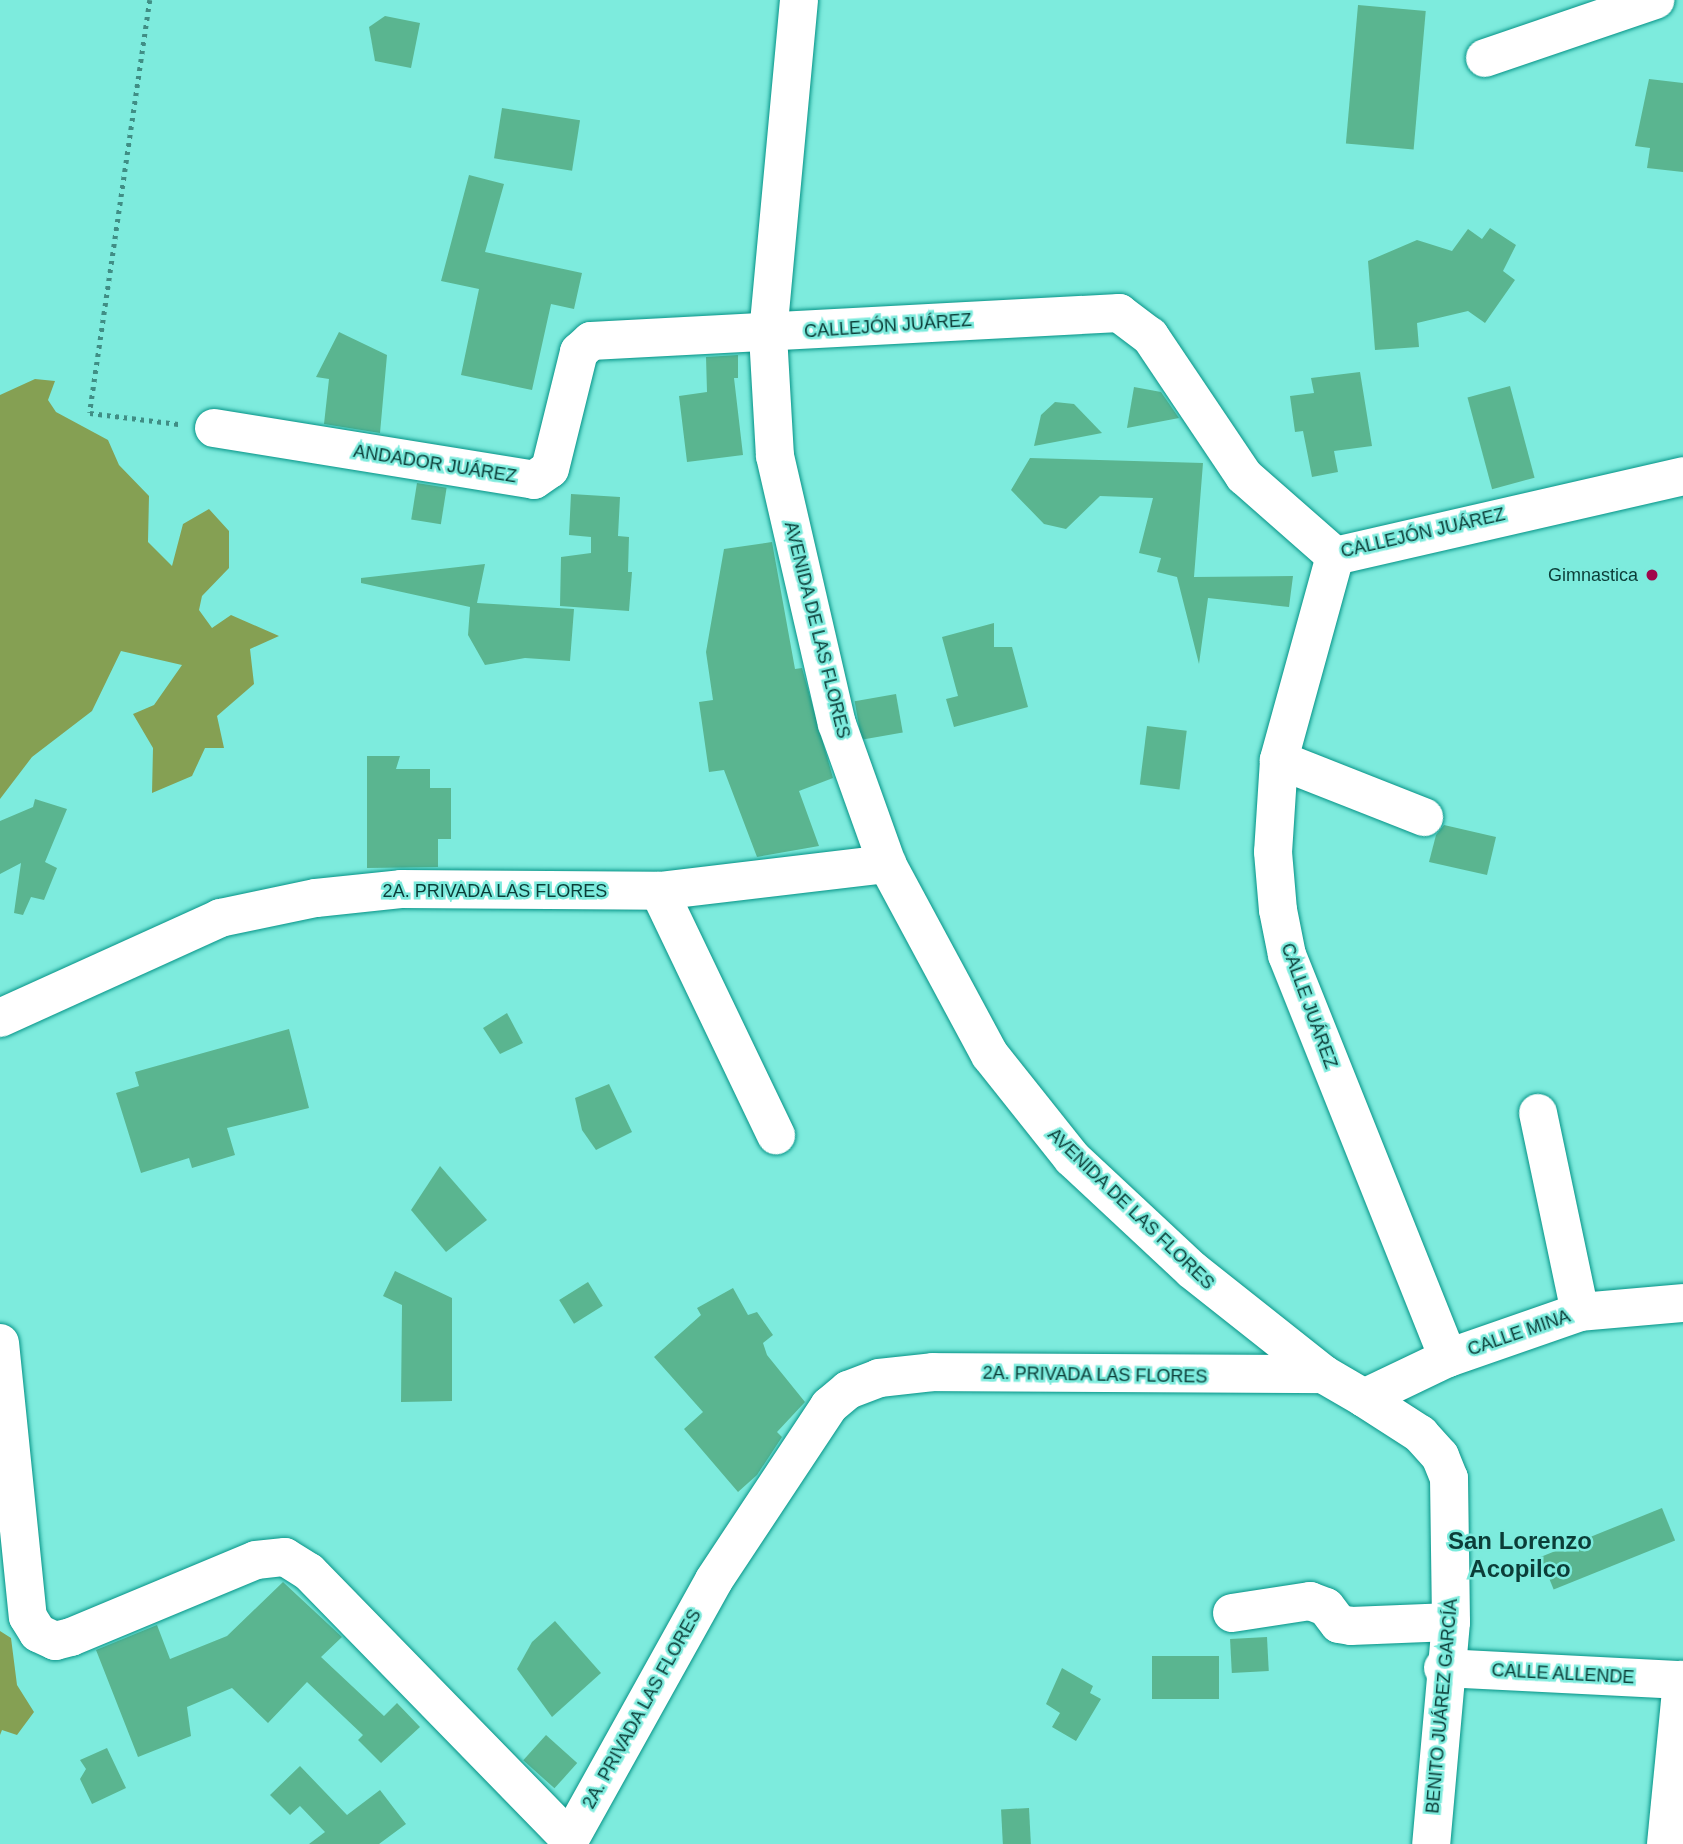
<!DOCTYPE html>
<meta charset="utf-8">
<style>
body{margin:0}
#map{position:relative;width:1683px;height:1844px;overflow:hidden;background:#7debdd;font-family:Arial,sans-serif}
div>[style]{position:absolute}
[style*='--x']{left:calc(var(--x)*1px);top:calc(var(--y)*1px);width:calc(var(--w)*1px);rotate:calc(var(--a)*1deg)}
.forest>*{inset:0;background:#85a053}
.building>*{inset:0;background:#5ab590;transform-origin:0 0}
.path>*{height:4.5px;margin-top:-2.25px;transform-origin:0;background:repeating-linear-gradient(90deg,#408e85 0 3.5px,transparent 0 8.5px)}
.roads{filter:drop-shadow(0 0 2px #069387) drop-shadow(0 0 2px #069387)}
.street>*{height:38px;margin:-19px;padding:0 19px;transform-origin:19px;border-radius:19px;background:#fff}
.secondary>*{height:38px;margin:-19px;padding:0 19px;transform-origin:19px;border-radius:19px;background:#fff}
.dots>*{width:19px;height:19px;translate:-50% -50%;box-sizing:border-box;border:4px solid #7debdd;border-radius:50%}
span{translate:-50% -50%;white-space:nowrap;text-align:center;line-height:1.15;-webkit-text-stroke:5px #7debdd;paint-order:stroke}
.street-label{font-size:18px;color:#0b3d38}
.poi-label{font-size:18px;color:#0b3d38}
.right{translate:-100% -50%;text-align:right}
.district-label{font-size:24px;color:#0b3d38;font-weight:700}
</style>
<div id="map">
<div class="forest">
<i style="clip-path:polygon(35px 379px,55px 381px,48px 400px,56px 412px,108px 440px,119px 465px,149px 496px,148px 542px,172px 566px,183px 524px,209px 509px,229px 531px,229px 568px,202px 596px,199px 610px,212px 628px,231px 615px,279px 636px,250px 649px,254px 684px,217px 716px,224px 748px,205px 748px,192px 776px,152px 793px,153px 748px,133px 714px,154px 705px,182px 665px,121px 651px,92px 711px,32px 757px,0 799px,0 395px)"></i>
<i style="clip-path:polygon(0 1631px,11px 1638px,17px 1685px,34px 1712px,17px 1735px,2px 1730px,0 1735px)"></i>
</div>
<div class="building">
<i style="left:1358px;top:5px;width:68px;height:139px;rotate:5deg"></i>
<i style="clip-path:polygon(385px 16px,420px 23px,411px 68px,375px 61px,369px 27px)"></i>
<i style="clip-path:polygon(1649px 79px,1683px 83px,1683px 172px,1647px 168px,1650px 148px,1635px 146px)"></i>
<i style="left:502px;top:108px;width:79px;height:51px;rotate:9deg"></i>
<i style="clip-path:polygon(469px 175px,504px 184px,485px 252px,582px 273px,574px 309px,551px 304px,532px 390px,461px 375px,479px 289px,441px 281px)"></i>
<i style="clip-path:polygon(1490px 228px,1516px 245px,1503px 271px,1515px 280px,1485px 323px,1468px 311px,1417px 323px,1419px 347px,1375px 350px,1368px 261px,1417px 240px,1452px 251px,1468px 229px,1482px 239px)"></i>
<i style="clip-path:polygon(339px 332px,387px 355px,380px 433px,324px 424px,329px 379px,316px 377px)"></i>
<i style="clip-path:polygon(738px 355px,738px 378px,734px 378px,743px 455px,687px 462px,679px 396px,707px 392px,706px 357px)"></i>
<i style="clip-path:polygon(1360px 372px,1372px 446px,1334px 451px,1338px 472px,1312px 477px,1303px 431px,1295px 432px,1290px 396px,1314px 393px,1311px 378px)"></i>
<i style="left:1510px;top:386px;width:95px;height:44px;rotate:75deg"></i>
<i style="clip-path:polygon(1134px 387px,1161px 392px,1179px 418px,1127px 428px)"></i>
<i style="clip-path:polygon(1055px 402px,1074px 404px,1102px 433px,1034px 446px,1041px 415px)"></i>
<i style="clip-path:polygon(1030px 458px,1203px 463px,1194px 577px,1293px 576px,1289px 607px,1208px 598px,1199px 664px,1177px 577px,1157px 572px,1161px 558px,1139px 553px,1153px 498px,1100px 496px,1066px 529px,1044px 524px,1011px 490px)"></i>
<i style="left:417px;top:483px;width:30px;height:37px;rotate:9deg"></i>
<i style="clip-path:polygon(571px 494px,620px 497px,618px 536px,629px 537px,628px 572px,632px 572px,629px 611px,560px 606px,561px 557px,591px 553px,591px 537px,569px 535px)"></i>
<i style="clip-path:polygon(772px 542px,795px 669px,802px 668px,833px 778px,799px 791px,819px 846px,757px 857px,724px 770px,709px 772px,699px 702px,713px 700px,706px 652px,724px 549px)"></i>
<i style="clip-path:polygon(485px 564px,477px 603px,574px 609px,570px 661px,525px 658px,485px 665px,468px 635px,470px 607px,361px 583px,361px 578px)"></i>
<i style="clip-path:polygon(994px 623px,994px 647px,1012px 647px,1028px 707px,954px 727px,946px 699px,958px 696px,942px 637px)"></i>
<i style="left:896px;top:694px;width:39px;height:42px;rotate:80deg"></i>
<i style="left:1147px;top:726px;width:40px;height:59px;rotate:7deg"></i>
<i style="clip-path:polygon(367px 756px,400px 756px,396px 769px,430px 769px,430px 788px,451px 788px,451px 839px,438px 839px,438px 867px,367px 868px)"></i>
<i style="clip-path:polygon(35px 799px,67px 809px,45px 862px,57px 868px,44px 900px,31px 897px,23px 915px,14px 913px,21px 863px,0 874px,0 821px,33px 807px)"></i>
<i style="clip-path:polygon(1444px 825px,1496px 837px,1487px 875px,1429px 862px,1436px 835px)"></i>
<i style="clip-path:polygon(507px 1013px,523px 1043px,500px 1054px,483px 1028px)"></i>
<i style="clip-path:polygon(289px 1029px,309px 1108px,227px 1128px,235px 1155px,192px 1168px,189px 1158px,141px 1173px,116px 1093px,139px 1086px,135px 1072px)"></i>
<i style="clip-path:polygon(609px 1084px,632px 1132px,596px 1150px,582px 1130px,575px 1098px)"></i>
<i style="clip-path:polygon(440px 1166px,487px 1220px,446px 1252px,411px 1210px)"></i>
<i style="clip-path:polygon(395px 1271px,452px 1298px,452px 1401px,401px 1402px,402px 1305px,383px 1296px)"></i>
<i style="left:588px;top:1282px;width:28px;height:34px;rotate:58deg"></i>
<i style="clip-path:polygon(733px 1288px,748px 1315px,757px 1312px,773px 1335px,763px 1343px,767px 1355px,805px 1402px,777px 1432px,782px 1437px,757px 1475px,738px 1492px,684px 1429px,703px 1412px,654px 1357px,701px 1315px,697px 1308px)"></i>
<i style="left:1662px;top:1508px;width:35px;height:131px;rotate:68deg"></i>
<i style="clip-path:polygon(283px 1582px,342px 1637px,321px 1657px,384px 1716px,397px 1703px,420px 1727px,381px 1763px,358px 1740px,363px 1735px,307px 1682px,268px 1723px,232px 1688px,187px 1707px,191px 1736px,138px 1757px,96px 1650px,157px 1625px,170px 1659px,227px 1636px)"></i>
<i style="clip-path:polygon(555px 1621px,601px 1673px,552px 1717px,517px 1669px,532px 1642px)"></i>
<i style="left:1267px;top:1637px;width:34px;height:37px;rotate:87deg"></i>
<i style="left:1219px;top:1656px;width:43px;height:67px;rotate:90deg"></i>
<i style="clip-path:polygon(1062px 1668px,1093px 1686px,1090px 1693px,1101px 1699px,1076px 1741px,1052px 1727px,1060px 1713px,1046px 1704px)"></i>
<i style="left:546px;top:1735px;width:42px;height:34px;rotate:42deg"></i>
<i style="clip-path:polygon(107px 1748px,126px 1788px,92px 1804px,80px 1779px,86px 1769px,80px 1760px)"></i>
<i style="clip-path:polygon(300px 1766px,347px 1815px,380px 1790px,406px 1824px,379px 1844px,309px 1844px,325px 1832px,300px 1806px,290px 1815px,270px 1795px)"></i>
<i style="left:1029px;top:1808px;width:36px;height:28px;rotate:87deg"></i>
</div>
<div class="path">
<i style="--x:150;--y:0;--w:417;--a:98.3"></i>
<i style="--x:90;--y:413;--w:89;--a:7.1"></i>
</div>
<div class="roads">
<div class="street">
<i style="--x:1485;--y:58;--w:180;--a:-18.8"></i>
<i style="--x:214;--y:428;--w:324;--a:9.2"></i>
<i style="--x:534;--y:480;--w:19;--a:-35"></i>
<i style="--x:550;--y:469;--w:121;--a:-76.1"></i>
<i style="--x:579;--y:352;--w:16;--a:-43"></i>
<i style="--x:591;--y:341;--w:529;--a:-3.04"></i>
<i style="--x:1119;--y:313;--w:39;--a:37"></i>
<i style="--x:1150;--y:336;--w:169;--a:56.1"></i>
<i style="--x:1244;--y:476;--w:121;--a:41.3"></i>
<i style="--x:1335;--y:556;--w:212;--a:105.4"></i>
<i style="--x:1279;--y:760;--w:92;--a:93.7"></i>
<i style="--x:1273;--y:852;--w:58;--a:85.1"></i>
<i style="--x:1278;--y:910;--w:46;--a:78.7"></i>
<i style="--x:1287;--y:955;--w:434;--a:68.2"></i>
<i style="--x:1335;--y:556;--w:357;--a:-12.9"></i>
<i style="--x:1279;--y:760;--w:156;--a:21.5"></i>
<i style="--x:659;--y:891;--w:271;--a:64.4"></i>
<i style="--x:0;--y:1018;--w:242;--a:-24.4"></i>
<i style="--x:220;--y:918;--w:98;--a:-11.8"></i>
<i style="--x:316;--y:898;--w:85;--a:-6"></i>
<i style="--x:401;--y:889;--w:258;--a:0.4"></i>
<i style="--x:659;--y:891;--w:230;--a:-6.8"></i>
<i style="--x:1538;--y:1113;--w:203;--a:78.1"></i>
<i style="--x:0;--y:1343;--w:275;--a:84.2"></i>
<i style="--x:28;--y:1617;--w:19;--a:58"></i>
<i style="--x:38;--y:1633;--w:19;--a:25"></i>
<i style="--x:55;--y:1641;--w:16;--a:-14"></i>
<i style="--x:71;--y:1637;--w:200;--a:-22.6"></i>
<i style="--x:256;--y:1560;--w:29;--a:-6"></i>
<i style="--x:285;--y:1557;--w:28;--a:32"></i>
<i style="--x:309;--y:1572;--w:373;--a:45.7"></i>
<i style="--x:570;--y:1839;--w:296;--a:-60.9"></i>
<i style="--x:714;--y:1580;--w:209;--a:-56.5"></i>
<i style="--x:829;--y:1406;--w:25;--a:-40"></i>
<i style="--x:848;--y:1390;--w:33;--a:-21"></i>
<i style="--x:879;--y:1378;--w:54;--a:-6.3"></i>
<i style="--x:933;--y:1372;--w:390;--a:0.3"></i>
<i style="--x:1364;--y:1398;--w:67;--a:32.7"></i>
<i style="--x:1420;--y:1434;--w:30;--a:48"></i>
<i style="--x:1440;--y:1456;--w:24;--a:68"></i>
<i style="--x:1449;--y:1478;--w:144;--a:89.2"></i>
<i style="--x:1451;--y:1622;--w:223;--a:95.1"></i>
<i style="--x:1232;--y:1613;--w:79;--a:-8.7"></i>
<i style="--x:1310;--y:1601;--w:17;--a:21"></i>
<i style="--x:1326;--y:1607;--w:21;--a:53"></i>
<i style="--x:1339;--y:1624;--w:12;--a:9"></i>
<i style="--x:1351;--y:1626;--w:100;--a:-2.3"></i>
<i style="--x:1443;--y:1668;--w:240;--a:2.9"></i>
<i style="--x:1666;--y:1844;--w:165;--a:-84.4"></i>
</div>
<div class="secondary">
<i style="--x:799;--y:0;--w:336;--a:95.3"></i>
<i style="--x:768;--y:335;--w:121;--a:86.7"></i>
<i style="--x:775;--y:456;--w:275;--a:77"></i>
<i style="--x:837;--y:724;--w:149;--a:70.3"></i>
<i style="--x:887;--y:864;--w:217;--a:61.7"></i>
<i style="--x:990;--y:1055;--w:132;--a:51.5"></i>
<i style="--x:1072;--y:1158;--w:164;--a:43"></i>
<i style="--x:1192;--y:1270;--w:167;--a:38.4"></i>
<i style="--x:1323;--y:1374;--w:48;--a:30.3"></i>
<i style="--x:1364;--y:1398;--w:93;--a:-25.5"></i>
<i style="--x:1448;--y:1358;--w:140;--a:-19.2"></i>
<i style="--x:1580;--y:1312;--w:103;--a:-5"></i>
</div>
</div>
<div class="dots">
<i style="left:1652px;top:575px;background:#a0074a"></i>
</div>
<div class="street-label">
<span style="left:888px;top:326px;rotate:-4deg">CALLEJÓN JUÁREZ</span>
<span style="left:435px;top:464px;rotate:9deg">ANDADOR JUÁREZ</span>
<span style="left:1423px;top:533px;rotate:-13deg">CALLEJÓN JUÁREZ</span>
<span style="left:817px;top:630px;rotate:76deg">AVENIDA DE LAS FLORES</span>
<span style="left:495px;top:891px">2A. PRIVADA LAS FLORES</span>
<span style="left:1309px;top:1006px;rotate:70deg">CALLE JUÁREZ</span>
<span style="left:1131px;top:1209px;rotate:44deg">AVENIDA DE LAS FLORES</span>
<span style="left:1519px;top:1333px;rotate:-19deg">CALLE MINA</span>
<span style="left:1095px;top:1375px;rotate:1deg">2A. PRIVADA LAS FLORES</span>
<span style="left:1563px;top:1674px;rotate:3deg">CALLE ALLENDE</span>
<span style="left:1442px;top:1706px;rotate:-85deg">BENITO JUÁREZ GARCÍA</span>
<span style="left:642px;top:1709px;rotate:-61deg">2A. PRIVADA LAS FLORES</span>
</div>
<div class="poi-label">
<span class="right" style="left:1638px;top:575px">Gimnastica</span>
</div>
<div class="district-label">
<span style="left:1520px;top:1555px">San Lorenzo<br>Acopilco</span>
</div>
</div>
